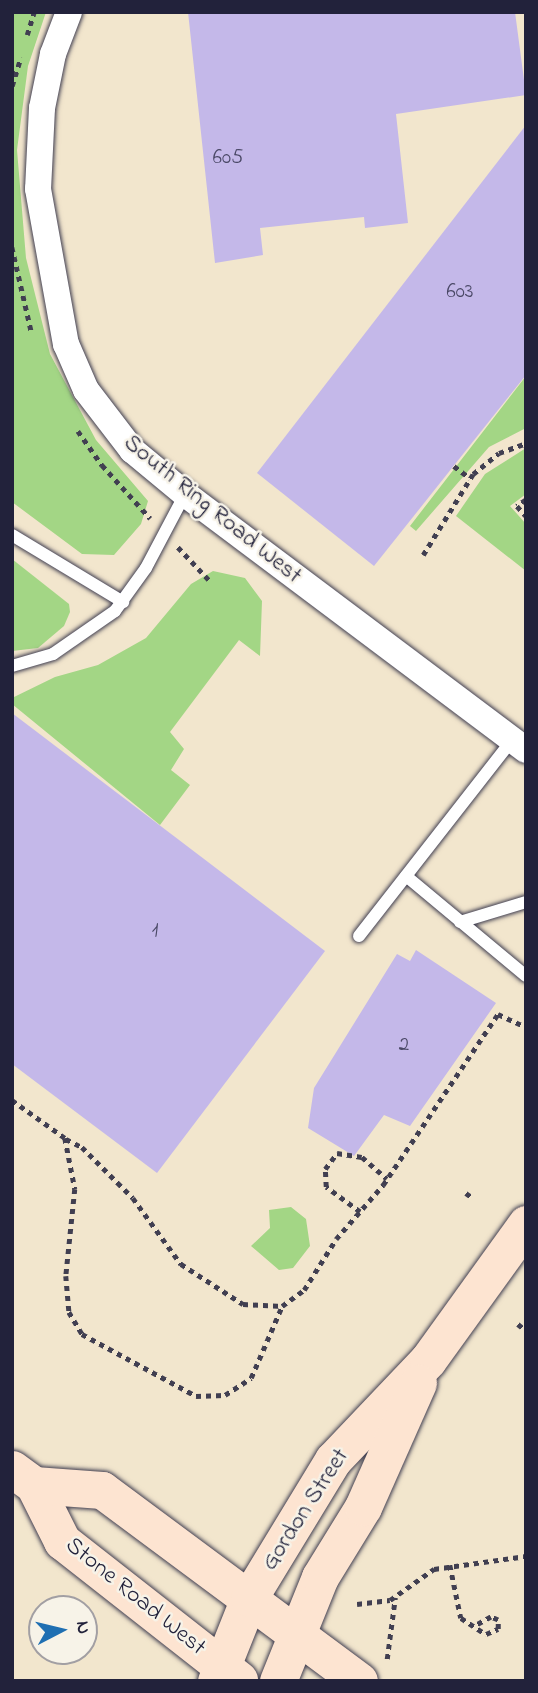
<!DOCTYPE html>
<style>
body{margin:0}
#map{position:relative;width:538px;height:1693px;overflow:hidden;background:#f2e6cd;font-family:"Indie Flower",sans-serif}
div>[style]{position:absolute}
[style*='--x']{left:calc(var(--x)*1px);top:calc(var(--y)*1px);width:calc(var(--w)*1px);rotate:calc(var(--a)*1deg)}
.green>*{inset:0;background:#a3d685}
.building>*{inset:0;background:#c4b8e9}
.path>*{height:4.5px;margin-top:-2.25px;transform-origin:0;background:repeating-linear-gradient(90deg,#413f51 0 5px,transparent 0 10px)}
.roads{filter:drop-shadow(0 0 2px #413f51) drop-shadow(0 0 2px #413f51)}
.service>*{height:12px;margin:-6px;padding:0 6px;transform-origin:6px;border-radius:6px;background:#fff}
.minor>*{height:26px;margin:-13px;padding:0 13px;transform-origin:13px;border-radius:13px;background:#fff}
.secondary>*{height:37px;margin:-18.5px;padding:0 18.5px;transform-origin:18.5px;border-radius:18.5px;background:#fde4d1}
span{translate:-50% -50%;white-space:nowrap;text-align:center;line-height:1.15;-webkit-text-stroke:5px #f7f3e8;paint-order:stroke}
.number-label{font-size:21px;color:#4a4866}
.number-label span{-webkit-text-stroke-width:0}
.street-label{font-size:24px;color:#22223b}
.frame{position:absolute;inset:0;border:14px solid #22223b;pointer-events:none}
.north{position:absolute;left:28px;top:1595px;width:70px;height:70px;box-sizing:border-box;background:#f7f3e8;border:2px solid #a29fa3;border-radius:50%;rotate:83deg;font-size:19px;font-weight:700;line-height:28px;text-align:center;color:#22223b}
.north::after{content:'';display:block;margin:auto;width:24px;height:32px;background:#1f6fb2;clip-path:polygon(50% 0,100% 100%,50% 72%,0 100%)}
</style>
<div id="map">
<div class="green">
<i style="clip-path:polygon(12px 12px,46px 12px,28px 66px,17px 150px,26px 258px,50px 354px,96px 440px,148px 501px,141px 524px,114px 555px,82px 554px,12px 502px)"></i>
<i style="clip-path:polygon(526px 376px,526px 428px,489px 447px,416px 531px,410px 526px)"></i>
<i style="clip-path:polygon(526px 448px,526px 494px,510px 506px,526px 524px,526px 571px,456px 516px,485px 474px)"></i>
<i style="clip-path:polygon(12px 559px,69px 604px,70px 612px,64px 626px,38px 648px,12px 651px)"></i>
<i style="clip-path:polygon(213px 571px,245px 578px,262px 601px,260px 656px,239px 640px,170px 732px,184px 749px,171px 770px,190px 785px,160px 825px,12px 704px,12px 698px,55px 677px,98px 665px,146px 638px,191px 584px)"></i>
<i style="clip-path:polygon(291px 1207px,306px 1219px,310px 1246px,293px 1268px,279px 1270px,251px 1246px,270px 1228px,269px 1210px)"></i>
</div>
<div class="building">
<i style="clip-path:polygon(188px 12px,515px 12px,526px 95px,396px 114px,408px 223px,365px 228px,364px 217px,260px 228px,263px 255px,215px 263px)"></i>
<i style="clip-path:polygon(526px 125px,526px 375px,374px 566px,257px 473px)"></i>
<i style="clip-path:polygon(12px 713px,325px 951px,157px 1173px,12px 1064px)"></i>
<i style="clip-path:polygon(416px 950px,496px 1003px,410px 1126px,384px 1115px,354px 1156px,308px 1128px,314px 1088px,397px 954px,410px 961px)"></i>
</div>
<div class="path">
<i style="--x:27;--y:35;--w:24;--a:-73"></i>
<i style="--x:12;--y:86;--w:30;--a:-73"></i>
<i style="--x:12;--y:247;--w:89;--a:77.1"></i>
<i style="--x:78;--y:431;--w:42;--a:54.8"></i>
<i style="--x:102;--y:465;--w:72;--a:47.8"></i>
<i style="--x:454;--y:466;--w:20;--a:37"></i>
<i style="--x:526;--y:500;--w:11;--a:146"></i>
<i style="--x:517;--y:506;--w:13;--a:48"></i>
<i style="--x:178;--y:547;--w:48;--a:46.7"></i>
<i style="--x:423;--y:555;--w:95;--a:-58.3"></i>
<i style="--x:473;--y:474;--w:33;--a:-39"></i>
<i style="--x:499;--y:453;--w:29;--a:-20"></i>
<i style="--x:12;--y:1100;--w:65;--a:35.6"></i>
<i style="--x:65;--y:1138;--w:52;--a:78.9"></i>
<i style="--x:75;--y:1189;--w:87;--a:95.9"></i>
<i style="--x:66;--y:1276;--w:36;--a:85"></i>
<i style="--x:69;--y:1312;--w:26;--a:59"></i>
<i style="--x:82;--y:1334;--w:130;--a:28.5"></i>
<i style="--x:196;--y:1396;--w:29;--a:-2"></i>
<i style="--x:225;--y:1395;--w:31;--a:-33"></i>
<i style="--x:251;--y:1378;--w:78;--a:-66.7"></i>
<i style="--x:282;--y:1306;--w:27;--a:-36"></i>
<i style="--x:304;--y:1290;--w:60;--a:-57.9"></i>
<i style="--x:336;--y:1239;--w:72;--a:-49"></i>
<i style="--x:383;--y:1185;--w:206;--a:-56.1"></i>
<i style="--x:498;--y:1014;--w:31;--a:25"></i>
<i style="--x:66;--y:1139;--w:18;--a:27"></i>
<i style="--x:82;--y:1147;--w:72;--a:45"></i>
<i style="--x:133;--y:1198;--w:82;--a:54"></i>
<i style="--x:181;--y:1264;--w:74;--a:32.8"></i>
<i style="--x:243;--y:1304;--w:39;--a:3"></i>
<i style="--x:466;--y:1193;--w:9;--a:36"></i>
<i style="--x:360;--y:1212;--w:42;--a:-143.7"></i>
<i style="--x:326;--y:1187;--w:18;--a:-93"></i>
<i style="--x:325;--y:1169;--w:20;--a:-53"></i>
<i style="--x:337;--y:1153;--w:25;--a:9"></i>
<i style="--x:362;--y:1157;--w:33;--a:41"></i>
<i style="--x:518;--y:1324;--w:6;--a:39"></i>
<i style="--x:450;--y:1565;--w:54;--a:78.3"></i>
<i style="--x:461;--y:1618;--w:30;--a:33"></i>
<i style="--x:486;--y:1634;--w:13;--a:-23"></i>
<i style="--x:498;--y:1629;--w:9;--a:-90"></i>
<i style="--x:498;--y:1620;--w:8;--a:-157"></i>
<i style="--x:491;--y:1617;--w:18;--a:151"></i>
<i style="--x:357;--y:1604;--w:33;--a:-7"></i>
<i style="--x:390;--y:1600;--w:54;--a:-35.2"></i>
<i style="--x:434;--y:1569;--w:93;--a:-8"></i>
<i style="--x:387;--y:1659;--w:62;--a:-82.5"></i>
</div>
<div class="roads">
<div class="service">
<i style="--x:12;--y:535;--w:130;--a:31.1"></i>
<i style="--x:12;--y:666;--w:43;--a:-16.3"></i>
<i style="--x:53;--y:654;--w:75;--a:-34.7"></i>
<i style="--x:115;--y:611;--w:53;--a:-54.2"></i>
<i style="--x:146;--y:568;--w:84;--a:-62.2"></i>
<i style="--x:406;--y:876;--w:156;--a:39.8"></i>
<i style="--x:460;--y:922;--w:69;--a:-16.9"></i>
<i style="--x:359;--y:936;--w:249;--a:-52"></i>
</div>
<div class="minor">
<i style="--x:69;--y:12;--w:45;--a:110.9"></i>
<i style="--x:53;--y:54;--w:55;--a:101.5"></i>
<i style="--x:42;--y:108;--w:81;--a:92.8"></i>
<i style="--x:38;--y:189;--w:158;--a:79.8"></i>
<i style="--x:66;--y:344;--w:50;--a:66.5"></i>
<i style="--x:86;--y:390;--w:76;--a:52.5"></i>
<i style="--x:132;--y:450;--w:69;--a:39.7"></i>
<i style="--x:185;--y:494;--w:426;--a:36.9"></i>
</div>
<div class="secondary">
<i style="--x:12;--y:1469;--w:27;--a:36"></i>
<i style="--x:34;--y:1485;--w:63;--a:63.4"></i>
<i style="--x:62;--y:1541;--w:225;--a:38.1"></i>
<i style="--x:34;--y:1485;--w:68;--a:4.2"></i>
<i style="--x:102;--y:1490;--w:320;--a:36.6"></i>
<i style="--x:216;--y:1681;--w:89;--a:-68.3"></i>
<i style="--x:249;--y:1598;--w:162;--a:-58.7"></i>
<i style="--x:333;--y:1460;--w:138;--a:-46.5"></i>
<i style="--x:428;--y:1360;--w:168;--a:-54.2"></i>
<i style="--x:278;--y:1681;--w:112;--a:-68"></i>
<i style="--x:320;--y:1577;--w:82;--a:-58.4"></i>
<i style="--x:363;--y:1507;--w:136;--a:-66.1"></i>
</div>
</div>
<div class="number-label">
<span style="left:228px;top:158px">605</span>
<span style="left:460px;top:292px">603</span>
<span style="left:155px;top:931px">1</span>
<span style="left:404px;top:1045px">2</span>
</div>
<div class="street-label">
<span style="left:212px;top:510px;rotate:39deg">South Ring Road West</span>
<span style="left:306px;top:1510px;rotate:-57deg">Gordon Street</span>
<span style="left:135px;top:1597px;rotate:39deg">Stone Road West</span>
</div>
<div class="frame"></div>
<div class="north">N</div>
</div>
